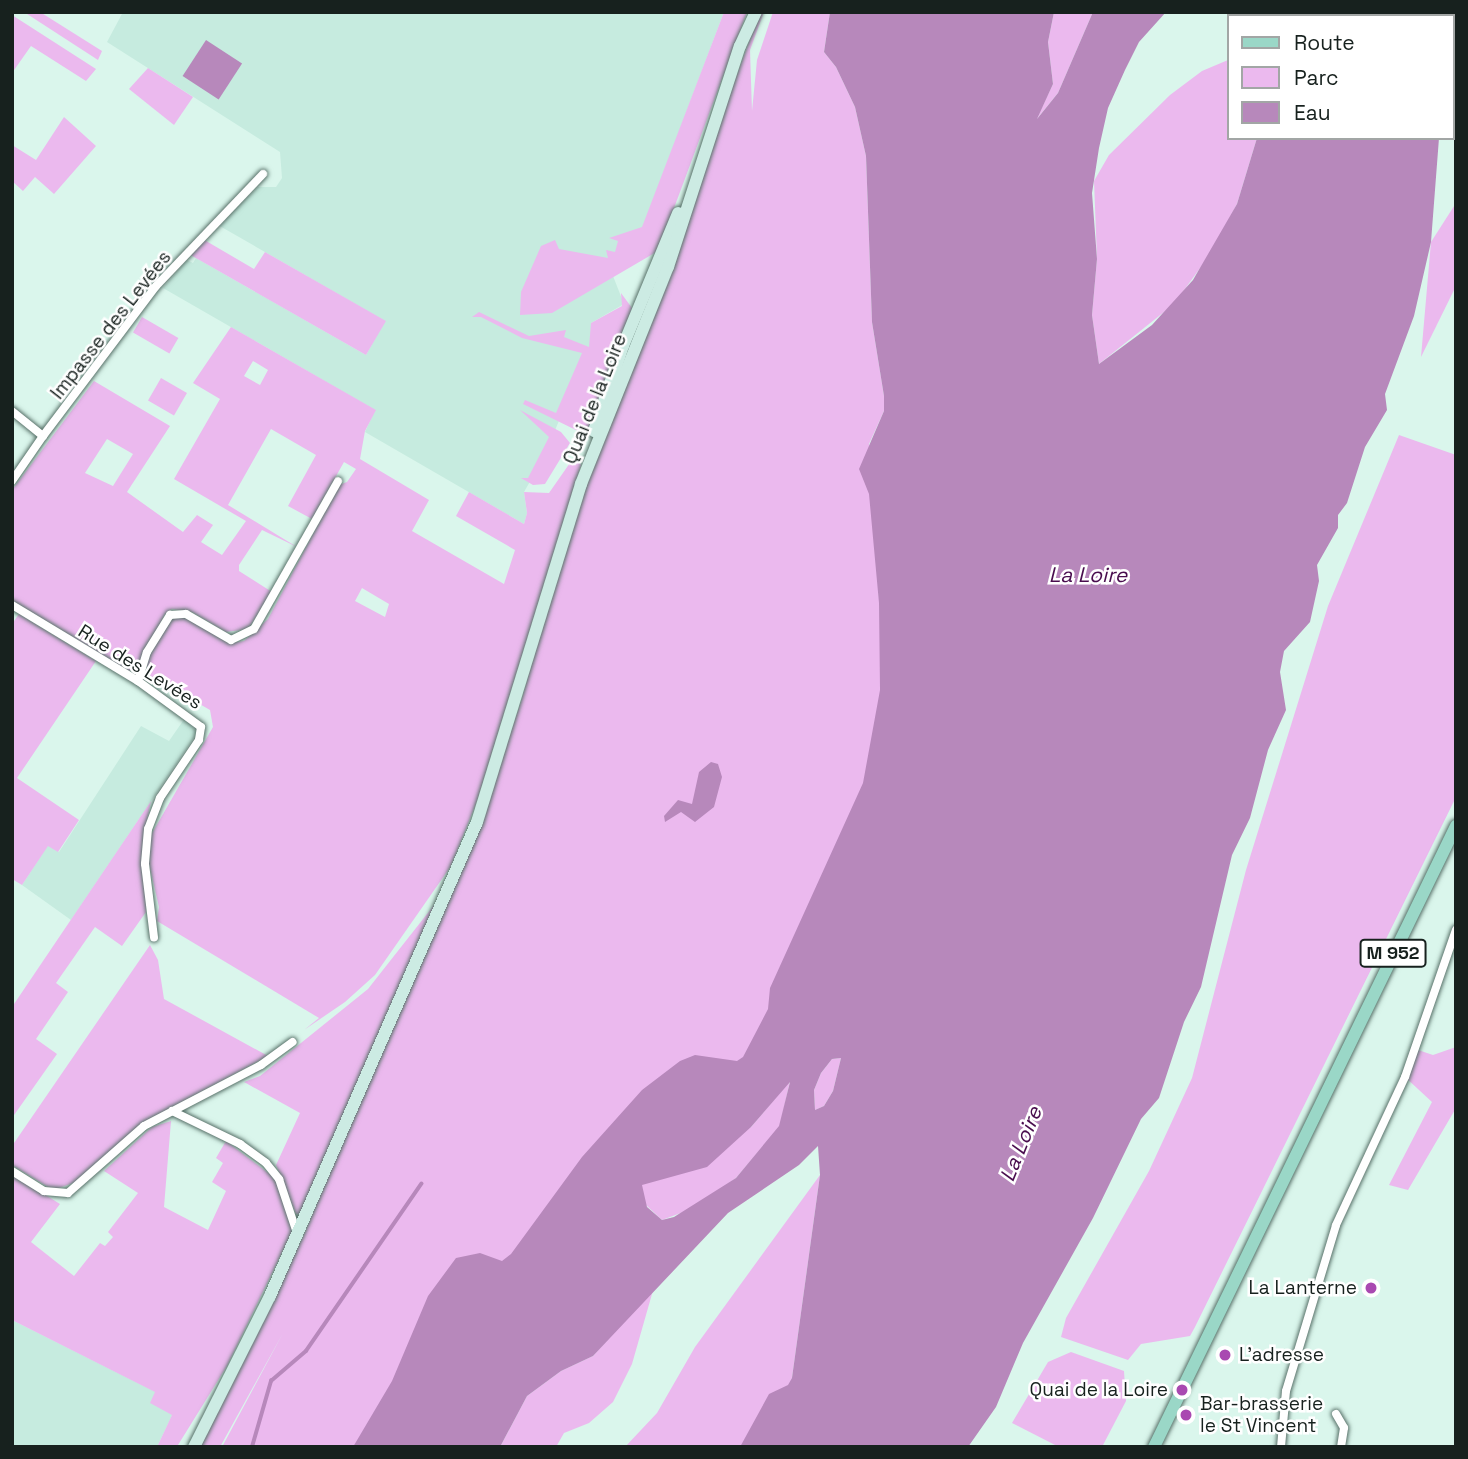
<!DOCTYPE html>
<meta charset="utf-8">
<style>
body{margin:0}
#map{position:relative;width:1468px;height:1459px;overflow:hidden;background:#daf6ec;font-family:"Space Grotesk",sans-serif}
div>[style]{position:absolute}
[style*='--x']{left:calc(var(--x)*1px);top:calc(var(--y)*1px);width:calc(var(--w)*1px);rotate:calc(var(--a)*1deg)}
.built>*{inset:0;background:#c6ebdf}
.green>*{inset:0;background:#ebb9ee;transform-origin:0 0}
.water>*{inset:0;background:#b788bb;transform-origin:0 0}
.stream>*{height:3.5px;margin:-1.75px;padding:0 1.75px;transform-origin:1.75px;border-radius:1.75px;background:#b788bb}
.roads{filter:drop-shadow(0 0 2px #587169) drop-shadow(0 0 2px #587169)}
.street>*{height:8px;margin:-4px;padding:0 4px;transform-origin:4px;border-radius:4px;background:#fff}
.secondary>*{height:12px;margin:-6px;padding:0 6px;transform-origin:6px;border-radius:6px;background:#ccebe3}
.primary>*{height:12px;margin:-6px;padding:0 6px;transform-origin:6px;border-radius:6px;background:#9ad7c7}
.dots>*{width:19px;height:19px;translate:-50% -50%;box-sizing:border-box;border:4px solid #fff;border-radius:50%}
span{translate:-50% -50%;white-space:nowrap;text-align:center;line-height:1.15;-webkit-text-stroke:5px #fff;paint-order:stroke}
.shield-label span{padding:2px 5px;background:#fff;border:2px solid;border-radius:5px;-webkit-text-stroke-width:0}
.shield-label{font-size:18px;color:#17211e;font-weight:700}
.street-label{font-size:19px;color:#17211e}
.poi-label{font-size:19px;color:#17211e}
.right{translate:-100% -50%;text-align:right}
.left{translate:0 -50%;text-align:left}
.water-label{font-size:21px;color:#490d4e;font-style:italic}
.frame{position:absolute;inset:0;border:14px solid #17211e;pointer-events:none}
.legend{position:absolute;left:1227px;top:14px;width:228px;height:126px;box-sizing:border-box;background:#fff;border:2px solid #a2a6a5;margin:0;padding:9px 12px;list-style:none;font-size:21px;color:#17211e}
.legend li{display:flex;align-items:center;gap:14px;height:35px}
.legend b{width:35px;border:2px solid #a2a6a5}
</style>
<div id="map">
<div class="built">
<i style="clip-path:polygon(123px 12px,724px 12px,643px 227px,613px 276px,624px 304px,591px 323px,596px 331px,544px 457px,524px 492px,527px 513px,524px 524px,365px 432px,375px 410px,163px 288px,187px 260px,193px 263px,196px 258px,366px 355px,385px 321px,218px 225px,258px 187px,276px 187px,282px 178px,280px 152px,107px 42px)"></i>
<i style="clip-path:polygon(185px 718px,197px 733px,71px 920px,22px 885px,48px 845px,59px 852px,141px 726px,169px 741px)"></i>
<i style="clip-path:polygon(12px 1320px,178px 1403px,157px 1447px,12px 1447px)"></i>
</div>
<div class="green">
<i style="clip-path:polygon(24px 12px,40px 12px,102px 51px,98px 60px)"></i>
<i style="clip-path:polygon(724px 12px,747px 12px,658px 251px,552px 313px,520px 315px,521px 292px,541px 246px,555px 240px,559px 249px,608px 258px,606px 250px,615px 252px,618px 241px,609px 238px,642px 227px)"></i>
<i style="clip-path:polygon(760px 12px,764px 12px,750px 50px,752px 111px,757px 60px,773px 12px,830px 12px,824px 52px,836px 67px,855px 107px,866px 156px,872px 322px,884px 396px,884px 411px,869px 444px,888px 738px,732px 1132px,751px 1127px,790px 1081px,780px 1126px,736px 1178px,694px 1208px,662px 1220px,646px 1205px,399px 1447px,222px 1447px,283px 1333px,220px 1447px,199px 1447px,303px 1237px,385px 1039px,462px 871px,521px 702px,567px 538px)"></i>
<i style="clip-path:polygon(1054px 12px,1093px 12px,1058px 93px,1036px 120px,1053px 84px,1048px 42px)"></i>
<i style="clip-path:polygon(12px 15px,96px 69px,86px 81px,31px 46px,12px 73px)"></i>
<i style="clip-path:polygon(1228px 60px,1228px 138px,1257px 138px,1237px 204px,1211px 253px,1174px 304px,1099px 364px,1092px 315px,1097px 259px,1094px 181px,1109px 155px,1170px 95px,1202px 71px)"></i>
<i style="clip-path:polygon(148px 68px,193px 97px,174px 125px,129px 89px)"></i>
<i style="clip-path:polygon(64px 117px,96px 146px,54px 194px,35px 177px,23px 191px,12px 181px,12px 145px,36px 160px)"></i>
<i style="clip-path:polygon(1456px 203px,1456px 286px,1421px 357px,1431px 242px)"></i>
<i style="clip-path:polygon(201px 238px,254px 269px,265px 252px,386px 321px,366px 355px,187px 253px)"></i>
<i style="clip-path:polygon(621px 293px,632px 308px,586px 435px,523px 404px,525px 400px,556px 413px,582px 353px,522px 338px,481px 317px,472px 317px,479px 312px,529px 336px,566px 330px,564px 337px,589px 347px,591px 323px,622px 306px)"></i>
<i style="left:142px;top:317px;width:42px;height:18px;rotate:30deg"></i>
<i style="clip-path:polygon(evenodd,231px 327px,376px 410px,365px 431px,360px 459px,429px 500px,412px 531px,504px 584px,515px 550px,456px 516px,469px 492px,524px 524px,527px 513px,524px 492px,549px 493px,572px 460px,577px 459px,581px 465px,477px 801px,451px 866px,375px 975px,345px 1002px,304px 1030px,319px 1018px,157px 921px,159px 907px,149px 864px,151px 835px,213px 727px,210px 710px,149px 675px,146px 663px,169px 619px,182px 616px,230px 643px,244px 641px,268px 619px,339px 485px,347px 482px,356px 469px,344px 462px,312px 519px,288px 506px,316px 455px,271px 429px,228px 505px,297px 547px,262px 530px,239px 565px,239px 571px,272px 592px,248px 629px,226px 632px,192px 612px,172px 609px,165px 614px,138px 666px,129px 671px,12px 601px,12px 490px,94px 381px,170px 426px,127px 492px,183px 532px,197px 515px,213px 525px,201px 542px,222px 555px,246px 521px,174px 479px,220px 399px,193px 383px,231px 327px,253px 361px,268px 370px,260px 385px,244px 376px,253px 361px,231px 327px,107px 439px,133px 454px,113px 486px,85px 473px,107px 439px,231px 327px,362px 588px,389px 604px,385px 617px,355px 601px,362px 588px)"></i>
<i style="left:161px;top:378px;width:30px;height:26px;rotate:30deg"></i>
<i style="clip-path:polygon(520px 410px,561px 432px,570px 443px,545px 484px,533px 485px,521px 478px,528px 478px,549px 437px)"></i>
<i style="clip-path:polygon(1399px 435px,1456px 455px,1456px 797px,1195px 1327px,1190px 1336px,1141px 1344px,1128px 1360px,1061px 1337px,1066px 1318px,1149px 1171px,1192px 1078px,1246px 870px,1328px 606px)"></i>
<i style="clip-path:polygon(19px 614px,96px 661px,17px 778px,79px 820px,58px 852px,48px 846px,22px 885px,12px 879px,12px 624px)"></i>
<i style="clip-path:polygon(151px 801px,144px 835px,146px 912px,122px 946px,95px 927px,56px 983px,68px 992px,36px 1039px,57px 1054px,12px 1118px,12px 1007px)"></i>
<i style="clip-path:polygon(438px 900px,300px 1214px,296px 1214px,276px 1165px,300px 1113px,244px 1082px,260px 1076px,368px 989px)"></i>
<i style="clip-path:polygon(150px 945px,158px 960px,164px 999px,268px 1056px,146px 1121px,76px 1182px,53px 1190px,12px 1165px,12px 1146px)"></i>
<i style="clip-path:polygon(1456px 1047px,1456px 1108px,1408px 1190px,1389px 1185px,1432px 1102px,1405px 1077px,1415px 1049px,1433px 1055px)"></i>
<i style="clip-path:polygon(841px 1058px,833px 1091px,824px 1106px,815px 1110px,814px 1090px,821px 1073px,832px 1059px)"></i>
<i style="clip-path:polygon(171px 1121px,164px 1207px,208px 1230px,226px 1191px,212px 1182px,223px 1163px,216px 1158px,226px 1141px,271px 1175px,282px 1190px,292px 1232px,227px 1366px,178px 1445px,157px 1447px,172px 1415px,150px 1403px,155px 1392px,12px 1320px,12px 1174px,60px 1204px,31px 1242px,74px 1276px,100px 1243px,105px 1246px,113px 1237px,108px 1232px,138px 1193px,104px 1171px,152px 1127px)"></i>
<i style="clip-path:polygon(820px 1175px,792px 1378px,773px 1447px,625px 1447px,657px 1413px,695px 1347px)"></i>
<i style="clip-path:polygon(654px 1287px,632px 1364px,613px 1402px,589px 1423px,564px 1433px,556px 1447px,500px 1447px,527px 1396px,561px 1371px,593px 1356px)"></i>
<i style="clip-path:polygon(1071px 1352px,1124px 1371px,1126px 1401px,1102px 1447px,1059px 1447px,1012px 1423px,1048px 1362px)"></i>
</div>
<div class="water">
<i style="clip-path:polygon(evenodd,830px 12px,1054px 12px,1048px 42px,1053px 84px,1037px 119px,1058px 93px,1093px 12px,1166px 12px,1139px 42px,1125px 70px,1108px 108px,1099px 148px,1092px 193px,1097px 259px,1092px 315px,1099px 364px,1152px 325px,1193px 280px,1237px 204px,1257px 138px,1439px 138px,1431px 242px,1414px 316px,1385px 394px,1387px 410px,1365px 447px,1347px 503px,1338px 515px,1338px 528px,1317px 565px,1319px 581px,1310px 622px,1284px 651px,1280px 672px,1286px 710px,1268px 750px,1250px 818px,1232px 855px,1201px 987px,1184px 1022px,1159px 1098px,1141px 1119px,1093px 1218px,1023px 1343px,996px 1407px,968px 1447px,740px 1447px,769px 1394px,788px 1385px,792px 1378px,820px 1175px,818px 1146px,799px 1165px,728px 1213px,593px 1356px,561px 1371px,527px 1396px,500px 1447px,353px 1447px,392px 1381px,428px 1296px,456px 1258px,480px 1253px,502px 1261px,511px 1254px,582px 1157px,642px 1090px,680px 1061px,695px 1055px,737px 1061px,743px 1057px,768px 1009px,770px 988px,863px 783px,880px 690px,879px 603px,869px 494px,859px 469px,884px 411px,884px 396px,872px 322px,866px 156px,855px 107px,836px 67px,824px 52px,830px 12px,841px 1058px,833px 1091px,824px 1106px,815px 1110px,814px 1090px,821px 1073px,832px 1059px,841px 1058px,830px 12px,790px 1082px,779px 1126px,736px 1178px,674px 1217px,662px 1220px,647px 1207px,642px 1185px,707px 1167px,751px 1127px,790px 1082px)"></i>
<i style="clip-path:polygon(1267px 12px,1456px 12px,1456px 32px,1452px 39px,1452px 16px)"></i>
<i style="left:206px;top:40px;width:43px;height:43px;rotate:33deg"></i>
<i style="clip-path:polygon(711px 762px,718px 764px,722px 777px,714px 807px,695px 822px,681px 812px,665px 822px,664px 816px,678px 800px,692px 804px,699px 772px)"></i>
</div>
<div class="stream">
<i style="--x:252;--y:1447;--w:69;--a:-73.9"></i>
<i style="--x:271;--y:1381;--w:46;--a:-40.6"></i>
<i style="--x:306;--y:1351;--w:203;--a:-55.4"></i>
</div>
<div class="roads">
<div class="street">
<i style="--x:12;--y:411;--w:40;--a:39"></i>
<i style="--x:43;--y:436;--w:55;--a:124.6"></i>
<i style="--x:43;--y:436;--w:188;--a:-53"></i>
<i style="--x:156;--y:286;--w:155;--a:-46.3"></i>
<i style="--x:12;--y:605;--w:147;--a:31.1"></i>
<i style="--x:138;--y:681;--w:78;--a:36.1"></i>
<i style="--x:201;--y:727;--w:13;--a:99"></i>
<i style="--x:199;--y:740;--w:70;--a:123.9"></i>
<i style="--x:160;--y:798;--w:33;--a:111"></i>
<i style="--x:148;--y:829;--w:35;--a:95"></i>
<i style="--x:145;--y:864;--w:74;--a:83"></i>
<i style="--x:138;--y:681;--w:30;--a:-73"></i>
<i style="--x:147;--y:652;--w:44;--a:-58.1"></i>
<i style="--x:170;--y:615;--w:16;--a:-4"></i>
<i style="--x:186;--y:614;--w:52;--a:30"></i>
<i style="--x:231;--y:640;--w:25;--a:-26"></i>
<i style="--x:254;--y:629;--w:170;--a:-60.4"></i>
<i style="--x:172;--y:1111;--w:76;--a:25.9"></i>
<i style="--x:240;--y:1144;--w:32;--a:36"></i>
<i style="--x:266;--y:1163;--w:21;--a:51"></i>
<i style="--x:279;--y:1179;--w:57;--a:71.6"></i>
<i style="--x:12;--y:1171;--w:38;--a:32"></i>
<i style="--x:44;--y:1191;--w:24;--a:5"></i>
<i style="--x:68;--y:1193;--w:101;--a:-41.4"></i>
<i style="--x:144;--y:1126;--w:132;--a:-27.5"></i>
<i style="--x:261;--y:1065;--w:39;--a:-36"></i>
<i style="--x:1336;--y:1414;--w:16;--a:60"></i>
<i style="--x:1344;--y:1428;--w:19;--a:99"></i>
<i style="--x:1281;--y:1447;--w:56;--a:-84.9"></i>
<i style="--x:1286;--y:1391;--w:173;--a:-73.2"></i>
<i style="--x:1336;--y:1225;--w:163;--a:-65"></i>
<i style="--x:1405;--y:1077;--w:156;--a:-70.9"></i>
</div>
<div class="secondary">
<i style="--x:594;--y:431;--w:90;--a:-71.2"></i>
<i style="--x:623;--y:346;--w:144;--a:-67.5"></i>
<i style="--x:194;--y:1447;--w:169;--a:-63.3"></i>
<i style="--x:270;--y:1296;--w:517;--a:-66.41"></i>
<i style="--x:477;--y:822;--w:354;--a:-72.9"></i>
<i style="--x:581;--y:484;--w:234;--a:-68.2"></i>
<i style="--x:668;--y:267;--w:232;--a:-72"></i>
<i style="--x:740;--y:46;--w:38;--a:-65"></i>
</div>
<div class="primary">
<i style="--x:1154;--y:1447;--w:691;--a:-64.07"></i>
</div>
</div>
<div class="dots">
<i style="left:1371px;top:1288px;background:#a949b1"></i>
<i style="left:1225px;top:1355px;background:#a949b1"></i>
<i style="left:1182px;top:1390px;background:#a949b1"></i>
<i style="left:1186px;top:1415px;background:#a949b1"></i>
</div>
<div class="shield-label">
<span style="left:1393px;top:953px">M 952</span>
</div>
<div class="street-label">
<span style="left:111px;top:325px;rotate:-52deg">Impasse des Levées</span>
<span style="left:595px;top:399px;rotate:-68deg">Quai de la Loire</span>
<span style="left:140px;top:667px;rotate:32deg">Rue des Levées</span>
</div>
<div class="poi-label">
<span class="right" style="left:1357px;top:1288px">La Lanterne</span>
<span class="left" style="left:1239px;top:1355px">L'adresse</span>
<span class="right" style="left:1168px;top:1390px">Quai de la Loire</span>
<span class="left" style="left:1200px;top:1415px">Bar-brasserie<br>le St Vincent</span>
</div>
<div class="water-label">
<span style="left:1088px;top:575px">La Loire</span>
<span style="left:1021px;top:1144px;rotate:-68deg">La Loire</span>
</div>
<div class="frame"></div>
<ul class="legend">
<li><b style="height:9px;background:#9ad7c7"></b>Route</li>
<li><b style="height:19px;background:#ebb9ee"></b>Parc</li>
<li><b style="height:19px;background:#b788bb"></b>Eau</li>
</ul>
</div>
